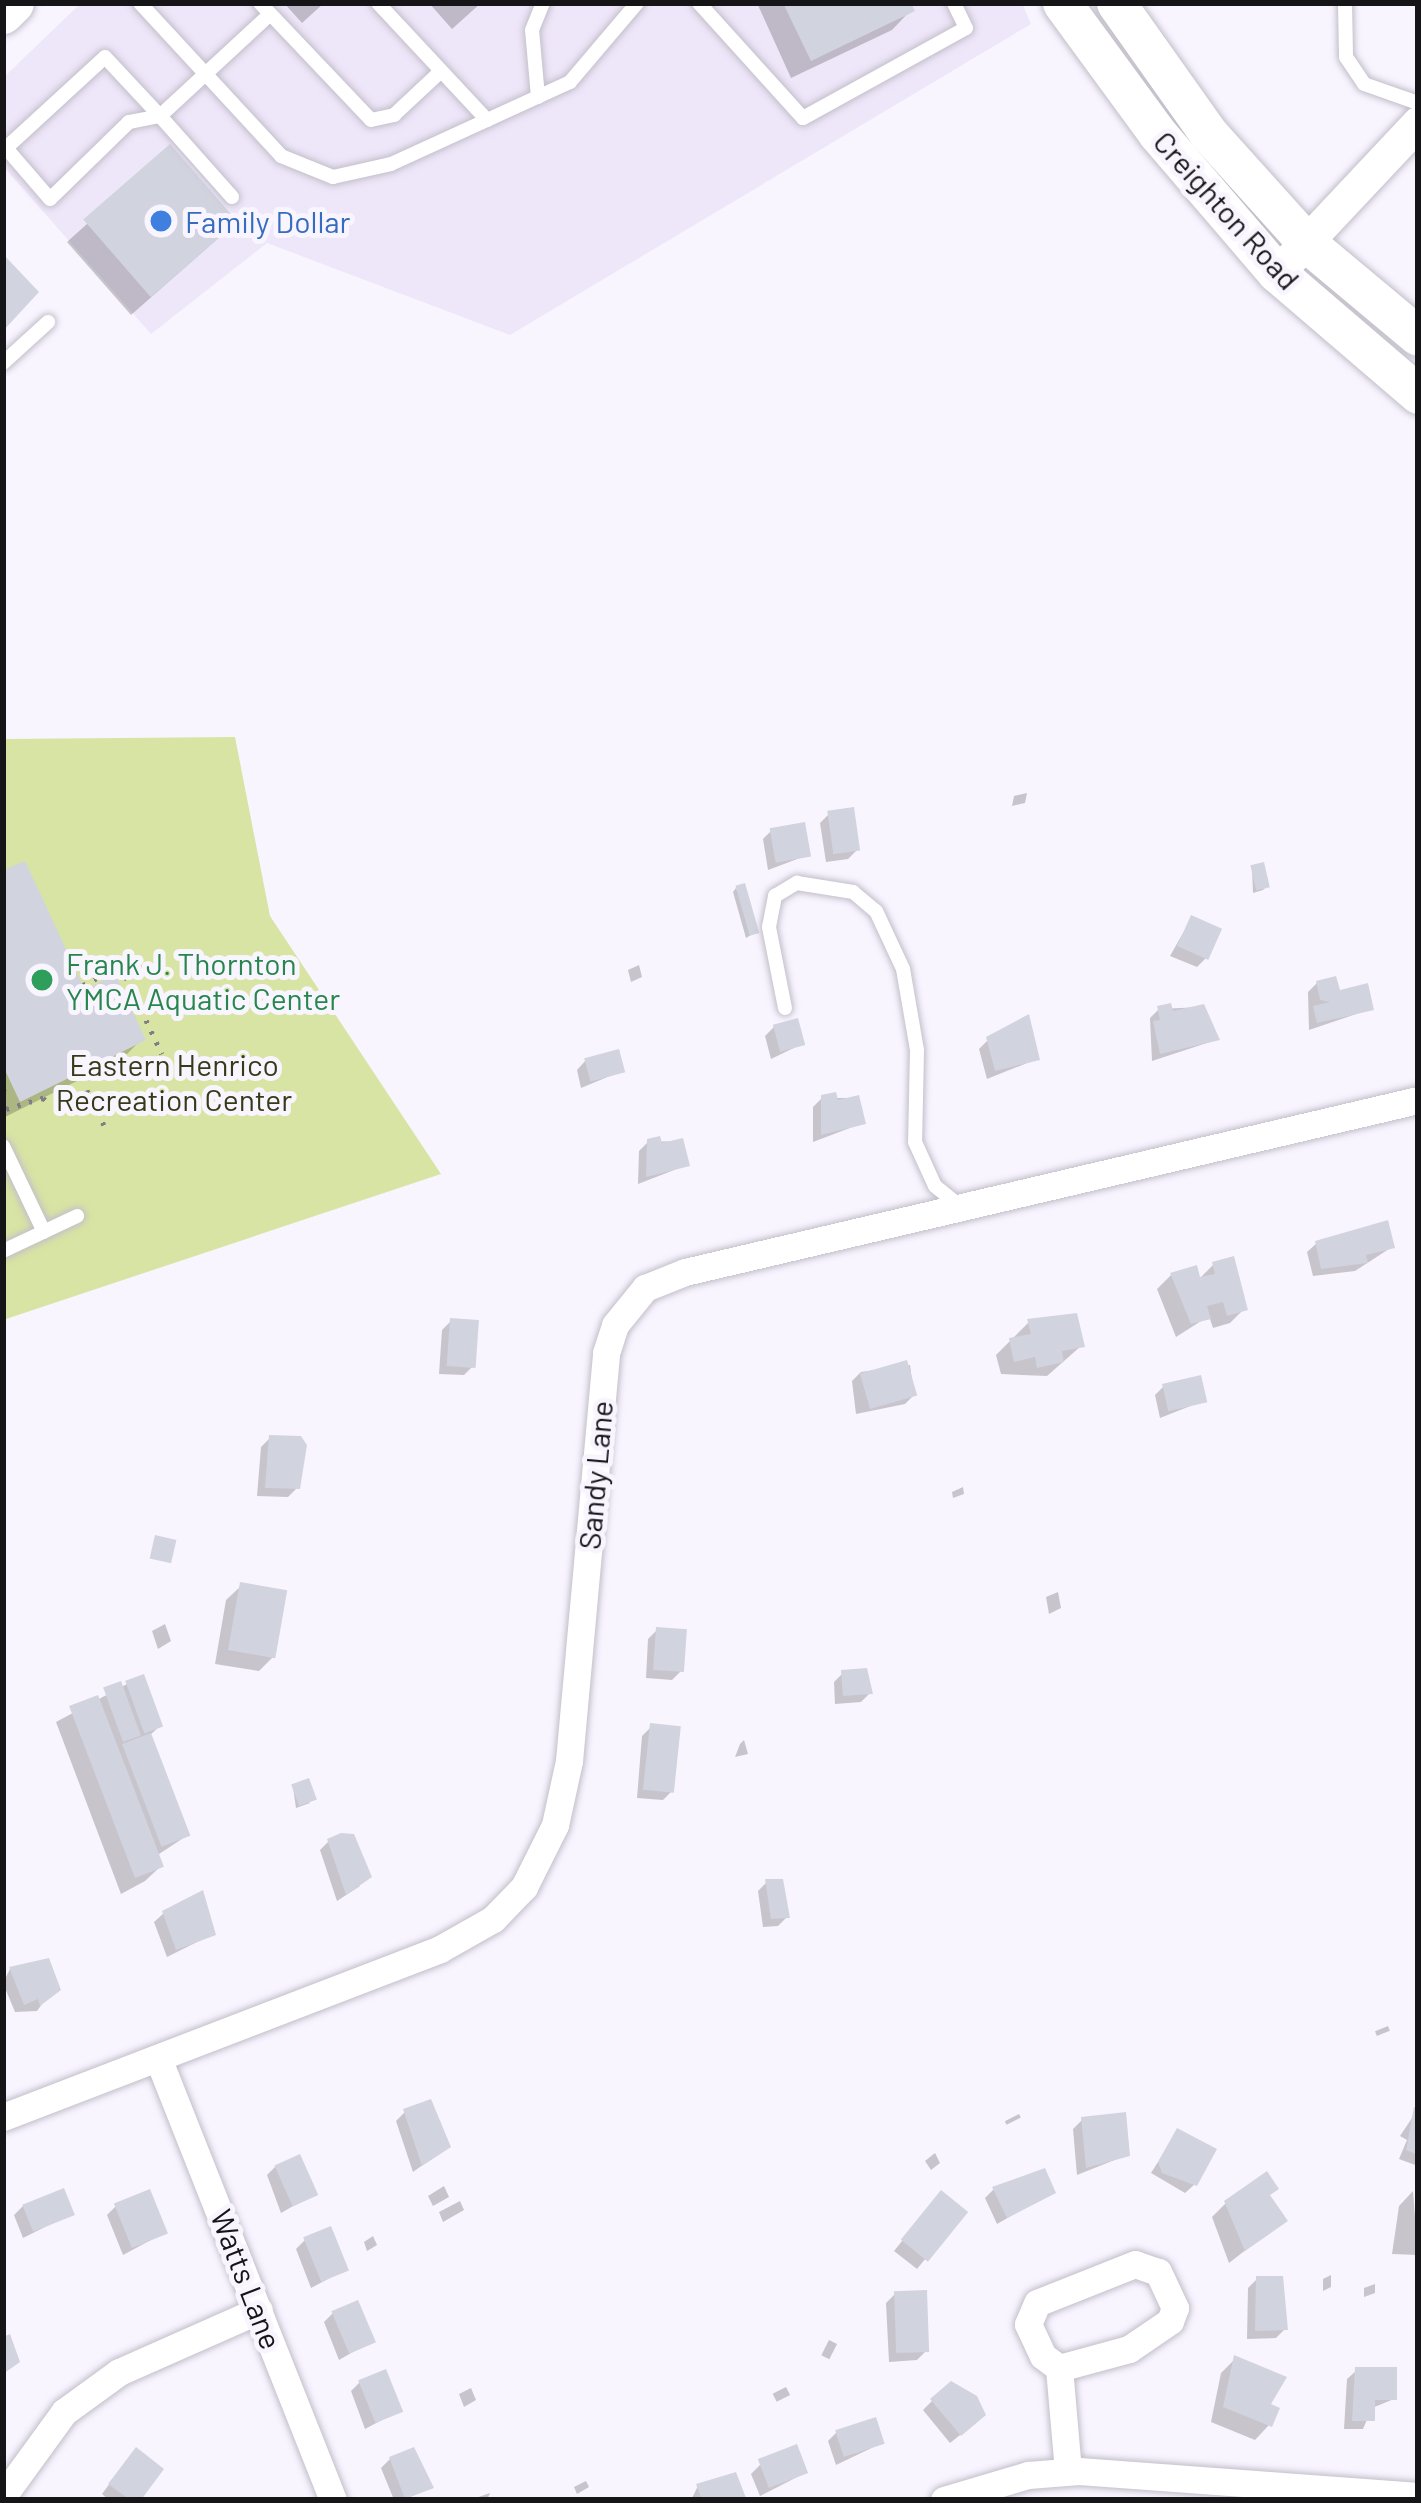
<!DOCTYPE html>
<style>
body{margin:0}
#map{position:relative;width:1421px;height:2503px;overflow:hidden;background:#f9f5ff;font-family:Barlow,sans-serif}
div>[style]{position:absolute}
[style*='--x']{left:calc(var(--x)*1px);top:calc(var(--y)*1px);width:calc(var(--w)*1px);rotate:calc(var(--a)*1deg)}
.built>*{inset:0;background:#eee6f9}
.green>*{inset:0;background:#d8e4a3}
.shadow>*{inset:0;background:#0003;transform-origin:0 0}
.building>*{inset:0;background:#d1d3df;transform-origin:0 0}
.path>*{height:4.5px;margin-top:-2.25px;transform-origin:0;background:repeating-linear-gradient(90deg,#807d84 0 3px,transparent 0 12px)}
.roads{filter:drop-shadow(0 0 3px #c3bfca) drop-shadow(0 0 3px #c3bfca)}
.service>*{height:14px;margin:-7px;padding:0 7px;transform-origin:7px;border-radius:7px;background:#fff}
.minor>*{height:27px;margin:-13.5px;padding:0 13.5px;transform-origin:13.5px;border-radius:13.5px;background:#fff}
.tertiary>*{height:33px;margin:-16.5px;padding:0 16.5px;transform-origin:16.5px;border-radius:16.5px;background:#fff}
.secondary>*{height:39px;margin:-19.5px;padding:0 19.5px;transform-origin:19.5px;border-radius:19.5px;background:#fff}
.primary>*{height:42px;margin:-21px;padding:0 21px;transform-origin:21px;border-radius:21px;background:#fff}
.dots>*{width:33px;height:33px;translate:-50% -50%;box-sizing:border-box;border:6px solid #f9f5ff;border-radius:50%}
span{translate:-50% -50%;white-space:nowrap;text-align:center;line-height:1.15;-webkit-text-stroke:10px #f9f5ff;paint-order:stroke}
.street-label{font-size:30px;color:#151417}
.shop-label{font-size:30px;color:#366cbe}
.left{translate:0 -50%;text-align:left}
.leisure-label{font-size:30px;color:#27864d}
.park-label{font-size:30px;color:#353b18}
.frame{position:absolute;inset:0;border:6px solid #151417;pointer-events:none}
</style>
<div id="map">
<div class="built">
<i style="clip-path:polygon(81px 3px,1022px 3px,1031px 24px,510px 335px,267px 243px,151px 334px,3px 166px,3px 78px)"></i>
</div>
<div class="green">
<i style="clip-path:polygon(235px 737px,270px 916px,441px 1174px,3px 1320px,3px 739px)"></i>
</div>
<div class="shadow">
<i style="clip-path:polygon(284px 3px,324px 3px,302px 23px)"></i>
<i style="clip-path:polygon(429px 3px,481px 3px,452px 29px)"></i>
<i style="clip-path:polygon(757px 3px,908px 3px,911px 10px,892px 30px,791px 78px)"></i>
<i style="clip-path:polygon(170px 149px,215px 241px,131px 315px,67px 242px)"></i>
<i style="clip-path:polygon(1027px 793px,1025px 803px,1012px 806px,1014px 796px)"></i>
<i style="clip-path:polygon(829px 814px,857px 850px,848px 859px,826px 862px,820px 823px)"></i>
<i style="clip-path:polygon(772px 830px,808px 855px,768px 870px,763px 839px)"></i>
<i style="clip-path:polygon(1252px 868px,1267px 886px,1263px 890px,1253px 893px)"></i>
<i style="clip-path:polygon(3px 874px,83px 994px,142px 1039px,123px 1058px,3px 1118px)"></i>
<i style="clip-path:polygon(736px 888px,756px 932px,746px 938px,733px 892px)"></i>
<i style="clip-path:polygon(1191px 919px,1206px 958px,1197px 967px,1170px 956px)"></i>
<i style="clip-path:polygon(639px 965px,642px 977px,631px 982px,628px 970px)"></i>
<i style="clip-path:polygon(1317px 983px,1337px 993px,1371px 1009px,1309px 1030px,1308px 992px)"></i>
<i style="clip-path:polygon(1202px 1007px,1216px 1040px,1152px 1061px,1150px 1018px,1159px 1009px)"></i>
<i style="clip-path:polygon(774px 1027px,802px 1044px,771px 1059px,765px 1036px)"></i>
<i style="clip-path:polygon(988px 1040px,1037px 1059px,987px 1079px,979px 1049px)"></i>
<i style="clip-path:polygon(586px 1060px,622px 1071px,581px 1088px,577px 1070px)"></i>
<i style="clip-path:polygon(822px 1098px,857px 1098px,863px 1123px,813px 1142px,813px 1107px)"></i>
<i style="clip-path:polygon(681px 1141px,687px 1165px,638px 1184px,639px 1151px,648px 1142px)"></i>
<i style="clip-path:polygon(1317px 1243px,1392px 1247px,1355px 1271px,1313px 1276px,1307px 1252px)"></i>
<i style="clip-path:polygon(1213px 1265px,1244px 1309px,1230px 1323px,1213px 1328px,1209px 1316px,1176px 1337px,1157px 1289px,1171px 1275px,1198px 1280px)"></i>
<i style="clip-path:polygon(451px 1321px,473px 1366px,464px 1375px,439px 1374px,442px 1330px)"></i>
<i style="clip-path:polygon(1029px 1322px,1081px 1346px,1047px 1376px,1001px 1374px,996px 1355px)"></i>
<i style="clip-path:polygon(910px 1365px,914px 1395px,905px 1404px,856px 1414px,852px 1381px,861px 1372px)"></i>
<i style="clip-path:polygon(1164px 1386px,1203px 1401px,1160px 1418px,1155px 1395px)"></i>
<i style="clip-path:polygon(270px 1438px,297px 1488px,288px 1497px,257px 1496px,261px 1447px)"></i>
<i style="clip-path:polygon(963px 1487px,964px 1494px,953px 1498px,952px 1492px)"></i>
<i style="clip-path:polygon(241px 1586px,273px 1657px,259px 1671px,215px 1664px,226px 1600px)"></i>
<i style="clip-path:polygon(1058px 1592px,1061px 1608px,1049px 1614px,1046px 1597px)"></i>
<i style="clip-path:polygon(165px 1624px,171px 1641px,158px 1649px,152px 1631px)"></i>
<i style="clip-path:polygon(657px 1630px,681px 1671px,672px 1680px,646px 1678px,648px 1639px)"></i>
<i style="clip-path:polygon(843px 1673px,870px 1693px,861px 1702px,835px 1704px,834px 1682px)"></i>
<i style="clip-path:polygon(127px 1684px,160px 1726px,149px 1736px,188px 1835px,156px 1856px,160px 1867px,145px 1881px,121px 1894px,56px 1722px)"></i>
<i style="clip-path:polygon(652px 1726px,672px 1791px,663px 1800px,637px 1798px,642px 1736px)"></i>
<i style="clip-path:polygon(744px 1740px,748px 1754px,735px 1757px,740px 1744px)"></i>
<i style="clip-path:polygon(293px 1787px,310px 1803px,296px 1808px)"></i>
<i style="clip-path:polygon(329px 1841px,360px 1886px,337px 1901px,320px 1850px)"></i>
<i style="clip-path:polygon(767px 1882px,787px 1917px,778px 1926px,763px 1927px,758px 1891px)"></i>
<i style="clip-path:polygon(164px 1913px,213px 1934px,167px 1957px,154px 1922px)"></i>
<i style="clip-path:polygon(10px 1969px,45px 2000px,37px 2011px,15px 2012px,3px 1983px)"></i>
<i style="left:1388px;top:2026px;width:5px;height:14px;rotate:68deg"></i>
<i style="clip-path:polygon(1418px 2109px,1418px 2166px,1399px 2159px,1407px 2140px,1400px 2136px)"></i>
<i style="clip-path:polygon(405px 2112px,448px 2147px,413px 2172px,396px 2121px)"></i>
<i style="left:1019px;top:2114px;width:4px;height:16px;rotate:63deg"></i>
<i style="clip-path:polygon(1082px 2120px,1127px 2155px,1077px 2175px,1073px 2129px)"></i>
<i style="clip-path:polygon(1177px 2132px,1195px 2184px,1185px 2193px,1151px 2173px)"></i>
<i style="clip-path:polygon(935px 2153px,940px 2163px,931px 2170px,925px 2161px)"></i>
<i style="clip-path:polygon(276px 2166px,314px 2194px,281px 2213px,267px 2175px)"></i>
<i style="clip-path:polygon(444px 2186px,449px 2197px,433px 2206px,428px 2196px)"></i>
<i style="clip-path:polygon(994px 2189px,1053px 2192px,997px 2224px,985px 2198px)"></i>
<i style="clip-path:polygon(1413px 2191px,1418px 2255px,1392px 2254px,1399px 2206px)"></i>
<i style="clip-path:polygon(1267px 2196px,1284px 2220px,1229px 2263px,1212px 2217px,1226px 2203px)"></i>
<i style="clip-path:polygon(460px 2201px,464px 2210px,443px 2222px,439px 2212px)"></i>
<i style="clip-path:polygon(933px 2203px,964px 2212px,917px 2269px,894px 2251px)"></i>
<i style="clip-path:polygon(23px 2206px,71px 2214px,23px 2238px,14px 2215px)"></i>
<i style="clip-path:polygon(116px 2206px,164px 2233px,123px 2255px,107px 2215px)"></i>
<i style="clip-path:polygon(373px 2236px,377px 2245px,367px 2251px,364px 2242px)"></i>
<i style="clip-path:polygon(305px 2240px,345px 2270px,311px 2288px,296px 2249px)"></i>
<i style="clip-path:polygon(1331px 2275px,1331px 2287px,1323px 2291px,1323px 2279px)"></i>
<i style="clip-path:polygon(1257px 2279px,1285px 2329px,1276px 2338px,1247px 2339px,1248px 2288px)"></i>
<i style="clip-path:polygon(1375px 2284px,1375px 2293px,1364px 2297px,1364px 2288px)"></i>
<i style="clip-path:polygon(895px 2294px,926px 2351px,917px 2360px,889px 2362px,886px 2303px)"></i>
<i style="clip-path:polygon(333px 2313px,372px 2341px,339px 2360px,324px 2322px)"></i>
<i style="left:829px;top:2340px;width:9px;height:17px;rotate:27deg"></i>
<i style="clip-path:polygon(1235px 2359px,1266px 2406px,1269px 2425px,1255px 2440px,1211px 2422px,1221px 2373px)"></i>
<i style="clip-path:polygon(1357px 2370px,1394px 2399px,1372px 2408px,1363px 2429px,1344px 2429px,1347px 2379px)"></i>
<i style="clip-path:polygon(360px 2382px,399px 2411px,365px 2429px,351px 2391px)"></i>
<i style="left:786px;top:2387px;width:9px;height:15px;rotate:63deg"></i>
<i style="clip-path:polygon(471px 2388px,476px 2400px,464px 2407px,459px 2394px)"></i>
<i style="clip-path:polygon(932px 2401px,974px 2424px,950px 2443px,923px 2410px)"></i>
<i style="clip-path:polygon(837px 2432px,882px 2443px,836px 2465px,828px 2441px)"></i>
<i style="clip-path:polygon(390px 2459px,430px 2488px,394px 2500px,381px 2468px)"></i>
<i style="clip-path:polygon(127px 2460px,137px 2500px,109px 2500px,102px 2494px)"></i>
<i style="clip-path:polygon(760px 2465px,805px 2473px,760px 2496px,751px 2474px)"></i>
<i style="clip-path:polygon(586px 2481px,589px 2487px,577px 2494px,574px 2487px)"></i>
<i style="clip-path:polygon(698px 2486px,742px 2497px,691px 2500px)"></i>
<i style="clip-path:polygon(490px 2493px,487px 2500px,470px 2500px)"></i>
</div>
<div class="building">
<i style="clip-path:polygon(783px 3px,911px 3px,915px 11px,811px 61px)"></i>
<i style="left:170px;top:144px;width:103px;height:115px;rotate:49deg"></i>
<i style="clip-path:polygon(3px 254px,39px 292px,3px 331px)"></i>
<i style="left:854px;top:807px;width:44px;height:27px;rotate:82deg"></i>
<i style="left:805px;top:822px;width:35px;height:36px;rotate:80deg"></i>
<i style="clip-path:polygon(25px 861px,85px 990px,115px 974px,146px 1040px,20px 1102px,3px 1066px,3px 870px)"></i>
<i style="left:1264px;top:862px;width:26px;height:14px;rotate:77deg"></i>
<i style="left:745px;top:883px;width:52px;height:10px;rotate:74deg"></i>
<i style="left:1191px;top:915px;width:34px;height:34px;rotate:24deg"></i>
<i style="clip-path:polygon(1336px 976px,1340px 990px,1368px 983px,1374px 1010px,1317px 1023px,1313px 1006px,1330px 1002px,1320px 1000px,1316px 981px)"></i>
<i style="clip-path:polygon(1171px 1003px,1173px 1011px,1204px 1004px,1220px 1040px,1160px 1054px,1153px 1021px,1160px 1020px,1157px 1006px)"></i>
<i style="clip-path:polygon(1029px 1014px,1040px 1060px,995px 1071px,986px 1037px)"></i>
<i style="left:798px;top:1018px;width:28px;height:26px;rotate:75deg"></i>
<i style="left:619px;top:1049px;width:24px;height:36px;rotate:75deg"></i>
<i style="clip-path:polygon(836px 1092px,838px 1100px,859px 1095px,866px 1124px,821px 1135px,821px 1095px)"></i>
<i style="clip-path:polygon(660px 1136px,662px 1143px,683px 1138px,690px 1166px,646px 1177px,647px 1139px)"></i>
<i style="clip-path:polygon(1388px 1220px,1395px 1248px,1366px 1255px,1368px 1263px,1321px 1269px,1315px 1241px)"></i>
<i style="clip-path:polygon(1234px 1256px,1248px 1310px,1227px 1316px,1223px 1302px,1207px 1306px,1211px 1319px,1191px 1324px,1170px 1273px,1197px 1265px,1200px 1277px,1215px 1274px,1212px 1262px)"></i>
<i style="clip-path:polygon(1077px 1313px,1085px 1347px,1062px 1351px,1064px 1362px,1037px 1368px,1035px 1357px,1014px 1362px,1009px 1338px,1031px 1334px,1027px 1319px)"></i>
<i style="left:450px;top:1318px;width:29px;height:48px;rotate:4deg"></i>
<i style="left:907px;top:1360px;width:37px;height:49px;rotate:74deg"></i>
<i style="left:1201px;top:1375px;width:28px;height:40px;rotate:77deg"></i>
<i style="clip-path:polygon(269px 1435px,301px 1436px,307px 1445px,300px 1489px,265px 1488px)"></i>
<i style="left:155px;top:1535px;width:22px;height:24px;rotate:13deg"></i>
<i style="left:240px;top:1582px;width:48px;height:69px;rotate:10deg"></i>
<i style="left:656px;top:1627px;width:31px;height:43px;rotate:4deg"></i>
<i style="clip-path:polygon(867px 1668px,873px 1694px,843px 1696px,841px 1670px)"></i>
<i style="left:144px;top:1674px;width:56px;height:20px;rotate:70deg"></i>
<i style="left:121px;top:1681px;width:58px;height:19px;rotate:70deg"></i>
<i style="left:98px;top:1695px;width:184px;height:31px;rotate:69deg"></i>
<i style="left:650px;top:1723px;width:31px;height:67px;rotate:6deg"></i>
<i style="left:151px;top:1733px;width:110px;height:31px;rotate:69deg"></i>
<i style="left:309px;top:1778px;width:23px;height:19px;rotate:70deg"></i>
<i style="clip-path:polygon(341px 1833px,354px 1834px,372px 1877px,346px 1895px,327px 1839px)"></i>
<i style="clip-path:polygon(765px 1879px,783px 1879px,790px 1918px,771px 1919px)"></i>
<i style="clip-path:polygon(203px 1890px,216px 1935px,176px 1950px,162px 1911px)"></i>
<i style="clip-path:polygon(49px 1958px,61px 1990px,40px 2006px,38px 1999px,24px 2005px,9px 1967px)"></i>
<i style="clip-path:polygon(431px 2099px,451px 2147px,422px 2166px,403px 2109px)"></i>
<i style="clip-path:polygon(1414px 2107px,1418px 2109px,1418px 2155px,1406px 2150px)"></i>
<i style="clip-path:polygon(1126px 2112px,1130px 2156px,1086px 2168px,1081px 2117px)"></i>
<i style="clip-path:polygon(1177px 2128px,1217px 2149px,1197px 2186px,1162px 2173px,1158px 2162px)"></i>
<i style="left:300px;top:2154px;width:45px;height:28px;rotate:66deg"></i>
<i style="clip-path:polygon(1045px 2168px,1056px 2193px,1007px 2218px,992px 2187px)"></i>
<i style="clip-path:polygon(1267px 2171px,1279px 2189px,1270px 2195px,1288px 2221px,1245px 2251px,1224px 2201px)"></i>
<i style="left:64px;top:2188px;width:29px;height:45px;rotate:68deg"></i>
<i style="left:150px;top:2189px;width:48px;height:39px;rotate:68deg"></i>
<i style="left:941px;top:2190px;width:35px;height:64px;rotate:39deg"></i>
<i style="left:331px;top:2226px;width:48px;height:30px;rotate:68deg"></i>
<i style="clip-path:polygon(1256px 2276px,1283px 2276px,1288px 2330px,1255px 2331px)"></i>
<i style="left:927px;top:2290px;width:62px;height:33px;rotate:88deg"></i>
<i style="left:358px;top:2300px;width:46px;height:29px;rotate:67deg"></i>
<i style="clip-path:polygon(10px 2334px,20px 2362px,3px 2374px,3px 2337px)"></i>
<i style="clip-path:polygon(1234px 2355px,1287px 2377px,1271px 2404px,1280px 2408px,1272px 2427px,1223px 2407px)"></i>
<i style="clip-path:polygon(1355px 2367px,1397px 2367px,1397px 2400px,1375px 2400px,1375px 2421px,1352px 2421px)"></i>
<i style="left:386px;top:2369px;width:46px;height:30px;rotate:68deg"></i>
<i style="clip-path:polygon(951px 2381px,977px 2396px,986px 2415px,961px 2436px,930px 2399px)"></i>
<i style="left:876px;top:2417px;width:28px;height:43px;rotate:72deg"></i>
<i style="left:797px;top:2444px;width:31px;height:42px;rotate:69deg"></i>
<i style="clip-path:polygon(136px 2447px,164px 2469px,141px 2500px,130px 2500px,108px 2484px)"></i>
<i style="clip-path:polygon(414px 2447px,434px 2488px,405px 2499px,389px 2457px)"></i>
<i style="clip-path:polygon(736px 2472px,746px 2498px,702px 2500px,696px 2484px)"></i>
</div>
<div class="path">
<i style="--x:83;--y:985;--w:42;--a:-26.6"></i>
<i style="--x:121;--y:966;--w:97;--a:65"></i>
<i style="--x:3;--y:1089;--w:10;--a:-24"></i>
<i style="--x:87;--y:1090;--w:39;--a:64"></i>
<i style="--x:6;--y:1109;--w:39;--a:-17"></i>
<i style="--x:43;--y:1098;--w:11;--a:41"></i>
</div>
<div class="roads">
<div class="service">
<i style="--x:140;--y:3;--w:208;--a:47.3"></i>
<i style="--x:281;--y:156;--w:56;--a:22"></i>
<i style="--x:333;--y:177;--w:59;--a:-12.6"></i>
<i style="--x:391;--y:164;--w:197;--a:-24.6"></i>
<i style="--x:570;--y:82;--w:104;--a:-49.7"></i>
<i style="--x:260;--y:3;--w:161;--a:46.5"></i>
<i style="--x:371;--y:120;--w:24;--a:-12"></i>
<i style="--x:394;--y:115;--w:62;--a:-43"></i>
<i style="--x:378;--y:3;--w:160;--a:47"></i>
<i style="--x:699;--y:3;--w:155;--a:47.9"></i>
<i style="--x:803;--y:118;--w:186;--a:-28.9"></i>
<i style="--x:966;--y:28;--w:28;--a:-116"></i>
<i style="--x:1345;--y:3;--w:54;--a:88.9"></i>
<i style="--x:1346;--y:57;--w:32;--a:56"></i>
<i style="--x:1364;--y:84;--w:57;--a:19.4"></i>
<i style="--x:538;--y:97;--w:67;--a:-95.1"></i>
<i style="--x:532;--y:30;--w:29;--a:-68"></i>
<i style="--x:232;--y:197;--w:108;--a:-131.6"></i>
<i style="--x:160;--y:116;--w:32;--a:169"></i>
<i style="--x:129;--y:122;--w:110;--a:135.7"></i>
<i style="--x:50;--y:199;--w:67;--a:-130.8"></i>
<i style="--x:6;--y:148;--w:134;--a:-42.6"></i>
<i style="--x:105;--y:57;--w:81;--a:47"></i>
<i style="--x:160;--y:116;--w:150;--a:-42.8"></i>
<i style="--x:3;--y:363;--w:61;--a:-42.3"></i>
<i style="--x:785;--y:1008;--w:83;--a:-101.2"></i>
<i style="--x:769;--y:927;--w:32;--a:-79"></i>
<i style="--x:775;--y:896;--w:26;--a:-31"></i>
<i style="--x:797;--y:883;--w:57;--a:9.1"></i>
<i style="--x:853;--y:892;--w:30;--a:40"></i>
<i style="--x:876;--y:911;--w:64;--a:65"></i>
<i style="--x:903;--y:969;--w:82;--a:80.2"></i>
<i style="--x:917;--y:1050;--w:92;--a:91.2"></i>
<i style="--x:915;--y:1142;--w:48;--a:65.6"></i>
<i style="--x:935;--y:1186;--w:33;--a:39"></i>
<i style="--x:3;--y:1146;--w:95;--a:64.5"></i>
<i style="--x:3;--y:1251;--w:82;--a:-25.3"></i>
</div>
<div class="minor">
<i style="--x:158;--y:2058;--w:475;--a:68.4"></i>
<i style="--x:3;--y:2117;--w:468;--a:-21"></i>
<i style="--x:440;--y:1949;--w:61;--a:-29.5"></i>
<i style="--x:493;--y:1919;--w:45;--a:-45.9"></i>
<i style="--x:524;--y:1887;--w:69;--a:-63.4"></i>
<i style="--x:555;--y:1825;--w:66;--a:-77.7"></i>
<i style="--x:569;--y:1761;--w:410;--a:-84.8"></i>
<i style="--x:606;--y:1353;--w:29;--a:-72"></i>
<i style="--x:615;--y:1325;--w:48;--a:-51"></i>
<i style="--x:645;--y:1288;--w:43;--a:-21.8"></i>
<i style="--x:685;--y:1272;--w:753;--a:-13.21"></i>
<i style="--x:1059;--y:2368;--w:73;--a:-15.2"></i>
<i style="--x:1129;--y:2349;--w:50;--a:-34.3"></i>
<i style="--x:1170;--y:2321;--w:14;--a:-69"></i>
<i style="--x:1175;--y:2308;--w:40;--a:-115"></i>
<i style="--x:1158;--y:2272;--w:24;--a:-161"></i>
<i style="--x:1135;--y:2264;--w:105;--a:158.3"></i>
<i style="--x:1037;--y:2303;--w:23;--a:113"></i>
<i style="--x:1028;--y:2324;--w:35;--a:65"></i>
<i style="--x:1043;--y:2356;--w:20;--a:37"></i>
<i style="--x:1059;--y:2368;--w:103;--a:85"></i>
<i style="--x:3;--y:2496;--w:104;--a:-54"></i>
<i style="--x:64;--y:2412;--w:68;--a:-36"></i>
<i style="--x:119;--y:2372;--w:153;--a:-23.9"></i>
<i style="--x:944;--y:2500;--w:88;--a:-16.6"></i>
<i style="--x:1028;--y:2475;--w:51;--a:-4.5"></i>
<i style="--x:1079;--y:2471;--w:340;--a:4.2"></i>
</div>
<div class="tertiary">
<i style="--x:1277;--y:273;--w:206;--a:-46.8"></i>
</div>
<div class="secondary">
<i style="--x:1062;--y:3;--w:161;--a:53.8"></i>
<i style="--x:1157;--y:133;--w:184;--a:49.4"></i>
<i style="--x:1277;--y:273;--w:186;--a:40.6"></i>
<i style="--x:1116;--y:3;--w:159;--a:54.7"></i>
<i style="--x:1208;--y:133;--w:149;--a:48"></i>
<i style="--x:1308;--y:244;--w:143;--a:39.9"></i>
</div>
<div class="primary">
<i style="--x:3;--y:13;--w:14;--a:-45"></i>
</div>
</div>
<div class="dots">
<i style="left:161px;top:221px;background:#3f7fe0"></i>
<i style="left:42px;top:980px;background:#2e9e5b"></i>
</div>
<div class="street-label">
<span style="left:1227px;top:210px;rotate:48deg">Creighton Road</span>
<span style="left:595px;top:1475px;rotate:-85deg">Sandy Lane</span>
<span style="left:247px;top:2279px;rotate:69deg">Watts Lane</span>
</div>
<div class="shop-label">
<span class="left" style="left:185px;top:221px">Family Dollar</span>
</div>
<div class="leisure-label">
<span class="left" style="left:66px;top:980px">Frank J. Thornton<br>YMCA Aquatic Center</span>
</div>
<div class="park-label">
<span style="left:174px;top:1081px">Eastern Henrico<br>Recreation Center</span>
</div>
<div class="frame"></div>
</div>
